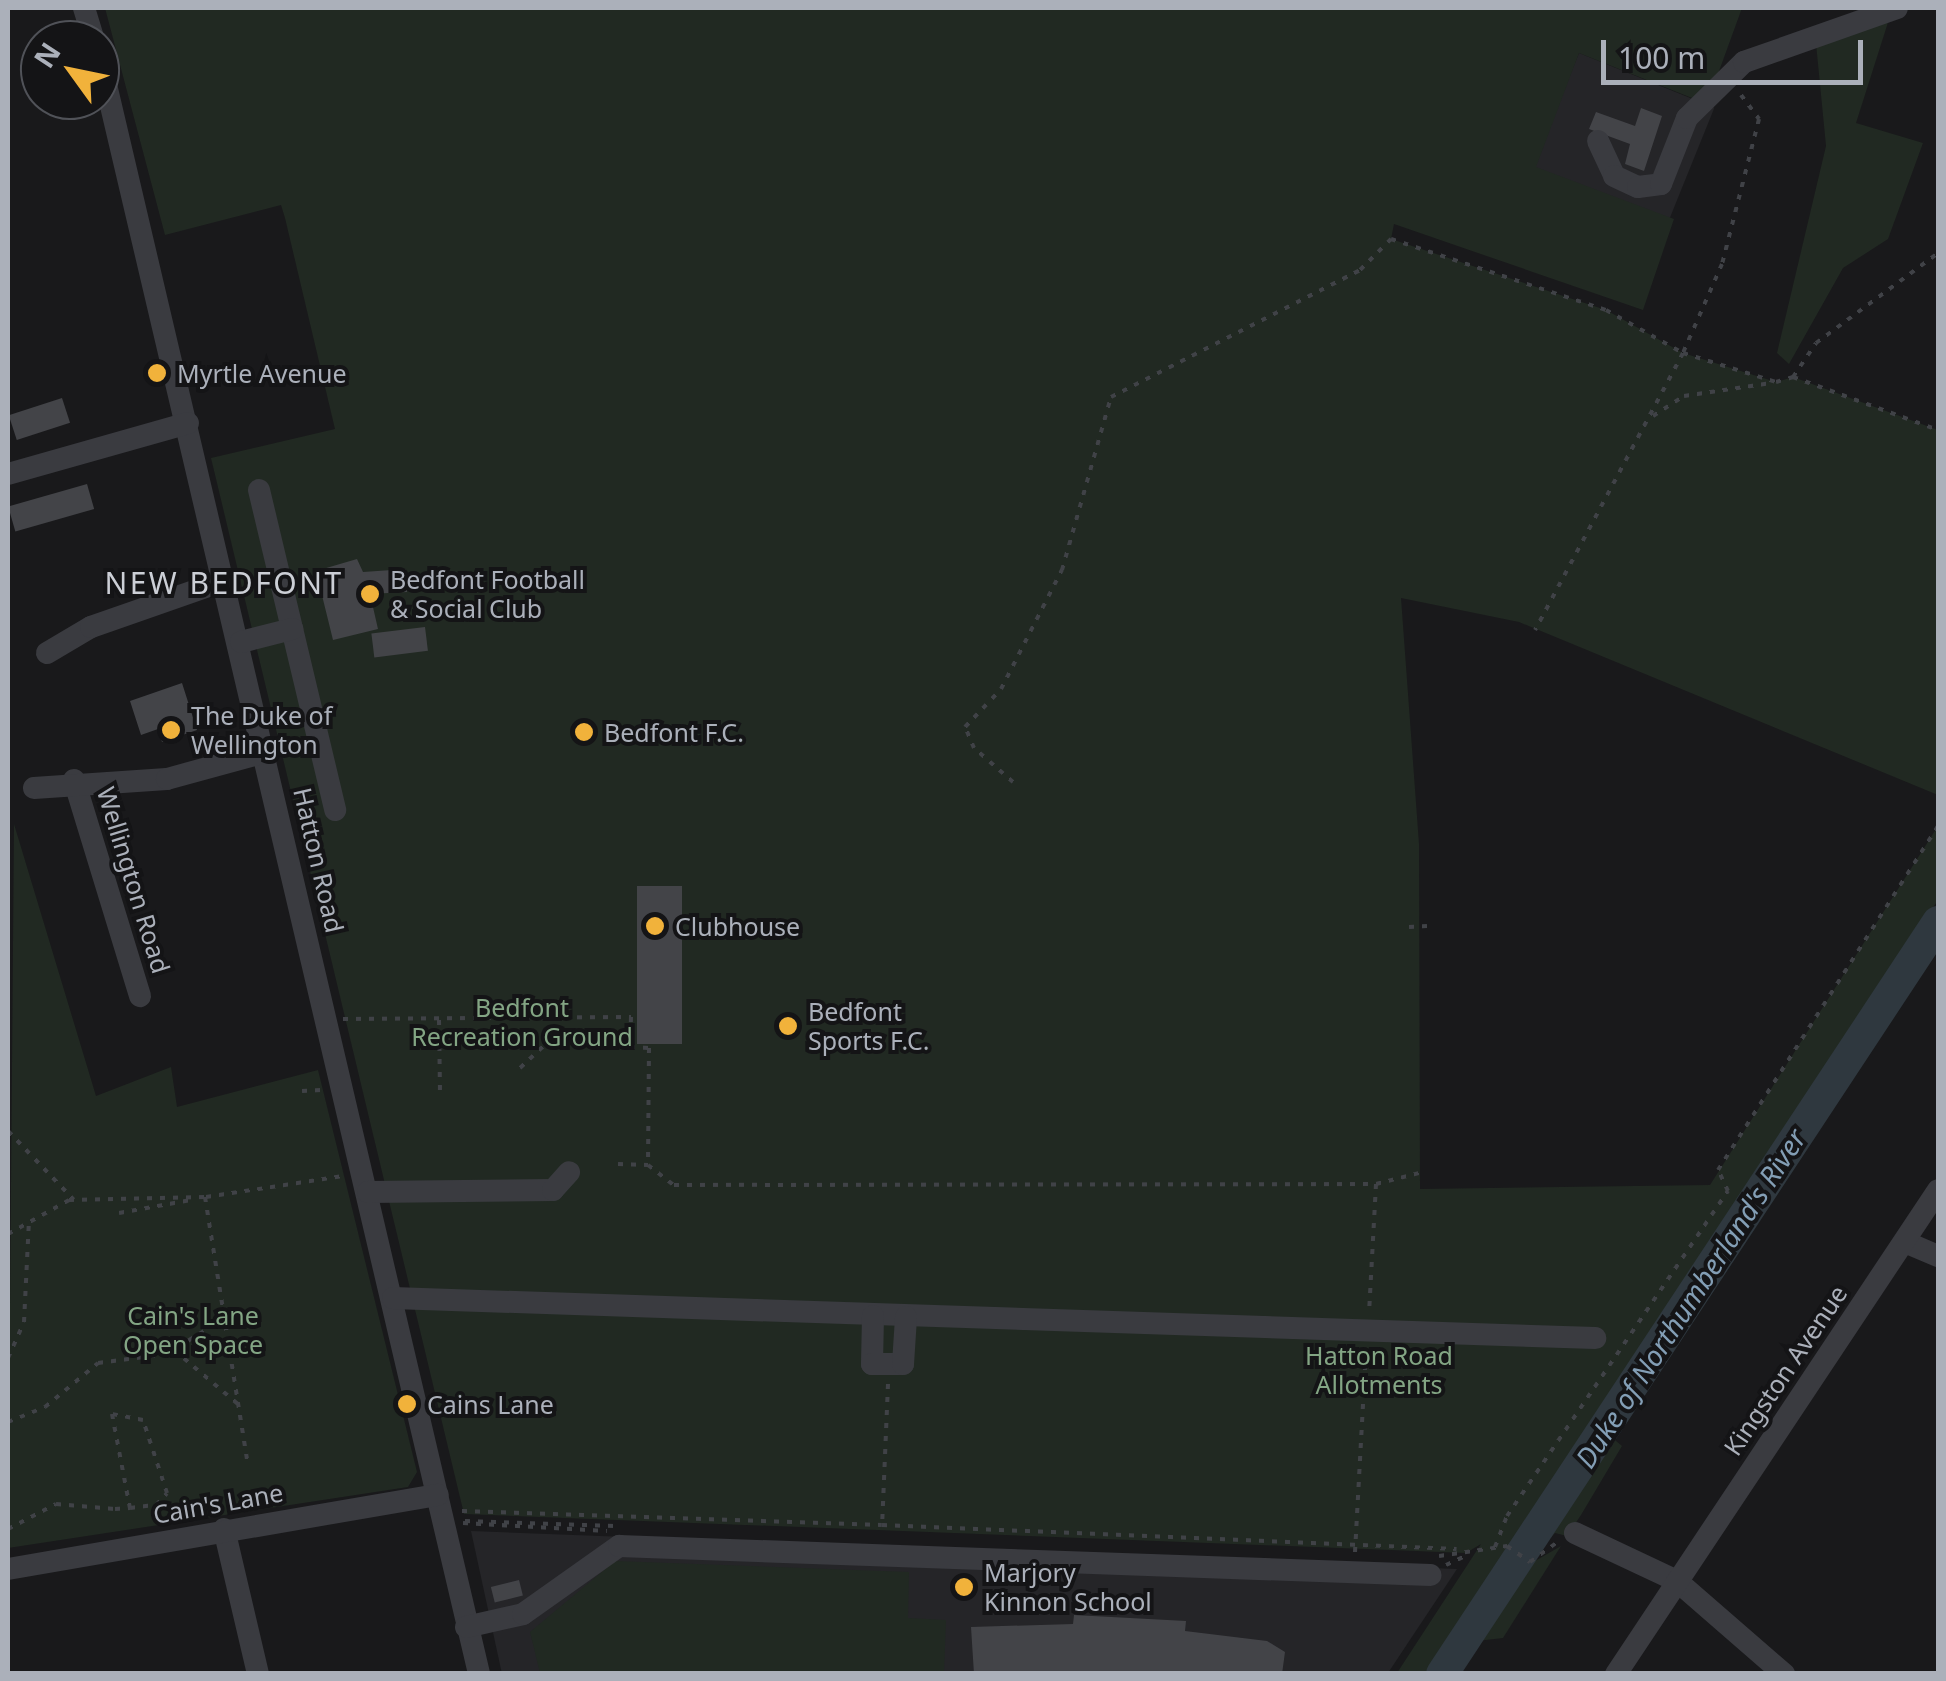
<!DOCTYPE html>
<style>
body{margin:0}
#map{position:relative;width:1946px;height:1681px;overflow:hidden;background:#19191b;font-family:"Noto Sans",sans-serif}
div>[style]{position:absolute}
[style*='--x']{left:calc(var(--x)*1px);top:calc(var(--y)*1px);width:calc(var(--w)*1px);rotate:calc(var(--a)*1deg)}
.built>*{inset:0;background:#252528;transform-origin:0 0}
.green>*{inset:0;background:#212922}
.river>*{height:32px;margin:-16px;padding:0 16px;transform-origin:16px;border-radius:16px;background:#2f383f}
.building>*{inset:0;background:#434448;transform-origin:0 0}
.path>*{height:4px;margin-top:-2px;transform-origin:0;background:repeating-linear-gradient(90deg,#404247 0 5px,transparent 0 13px)}
.minor>*{height:22px;margin:-11px;padding:0 11px;transform-origin:11px;border-radius:11px;background:#3a3b40}
.dots>*{width:28px;height:28px;translate:-50% -50%;box-sizing:border-box;border:5px solid #141416;border-radius:50%}
span{translate:-50% -50%;white-space:nowrap;text-align:center;line-height:1.15;-webkit-text-stroke:8px #141416;paint-order:stroke}
.poi-label{font-size:25px;color:#abb0ba}
.left{translate:0 -50%;text-align:left}
.street-label{font-size:25px;color:#abb0ba}
.park-label{font-size:25px;color:#83a584}
.water-label{font-size:28px;color:#839eb5;font-style:italic}
.quarter-label{font-size:30px;color:#cccfd6;letter-spacing:2.5px}
.frame{position:absolute;inset:0;border:10px solid #abb0ba;pointer-events:none}
.north{position:absolute;left:20px;top:20px;width:100px;height:100px;box-sizing:border-box;background:#141416;border:2px solid #505258;border-radius:50%;rotate:303deg;font-size:28px;font-weight:700;line-height:40px;text-align:center;color:#abb0ba}
.north::after{content:'';display:block;margin:auto;width:35px;height:45px;background:#f1b23b;clip-path:polygon(50% 0,100% 100%,50% 72%,0 100%)}
.scale{position:absolute;left:1601px;top:40px;width:262px;height:45px;box-sizing:border-box;border:5px solid #abb0ba;border-top:0;padding-left:12px;font-size:30px;line-height:35px;white-space:nowrap;color:#abb0ba;-webkit-text-stroke:8px #141416;paint-order:stroke}
</style>
<div id="map">
<div class="built">
<i style="left:1579px;top:53px;width:146px;height:123px;rotate:22deg"></i>
<i style="clip-path:polygon(471px 1531px,1457px 1569px,1388px 1673px,502px 1674px)"></i>
</div>
<div class="green">
<i style="clip-path:polygon(105px 8px,1742px 8px,1718px 74px,1697px 100px,1579px 53px,1536px 167px,1674px 219px,1643px 310px,1394px 224px,1391px 239px,1606px 310px,1683px 353px,1776px 382px,1793px 377px,1938px 430px,1938px 795px,1519px 622px,1401px 598px,1419px 844px,1420px 1189px,1710px 1185px,1938px 826px,1938px 900px,1427px 1673px,1397px 1673px,1481px 1544px,1466px 1553px,464px 1514px,211px 458px,335px 429px,285px 218px,281px 205px,165px 235px)"></i>
<i style="clip-path:polygon(1891px 13px,1856px 123px,1923px 143px,1888px 239px,1843px 268px,1789px 364px,1777px 353px,1826px 146px,1815px 33px)"></i>
<i style="clip-path:polygon(14px 824px,96px 1096px,171px 1067px,177px 1107px,318px 1070px,417px 1472px,408px 1487px,8px 1548px)"></i>
<i style="clip-path:polygon(1609px 1435px,1622px 1446px,1581px 1515px,1567px 1536px,1555px 1533px,1531px 1558px)"></i>
<i style="clip-path:polygon(1561px 1546px,1503px 1638px,1477px 1641px,1528px 1565px)"></i>
<i style="clip-path:polygon(615px 1561px,909px 1572px,908px 1618px,946px 1620px,944px 1674px,540px 1673px,530px 1632px)"></i>
</div>
<div class="river">
<i style="--x:1442;--y:1674;--w:901;--a:-56.59"></i>
</div>
<div class="building">
<i style="clip-path:polygon(1641px 108px,1662px 116px,1644px 171px,1625px 164px,1630px 144px,1589px 129px,1596px 112px,1635px 126px)"></i>
<i style="left:62px;top:398px;width:26px;height:56px;rotate:72deg"></i>
<i style="left:87px;top:484px;width:26px;height:82px;rotate:74deg"></i>
<i style="clip-path:polygon(357px 559px,363px 572px,406px 569px,407px 592px,370px 594px,378px 629px,333px 640px,316px 571px)"></i>
<i style="left:425px;top:627px;width:24px;height:54px;rotate:83deg"></i>
<i style="clip-path:polygon(182px 683px,197px 730px,162px 742px,158px 729px,141px 735px,130px 701px)"></i>
<i style="left:637px;top:886px;width:45px;height:158px"></i>
<i style="left:519px;top:1580px;width:16px;height:29px;rotate:76deg"></i>
<i style="clip-path:polygon(1074px 1615px,1186px 1621px,1185px 1631px,1267px 1641px,1285px 1652px,1282px 1674px,974px 1674px,971px 1627px,1073px 1624px)"></i>
</div>
<div class="path">
<i style="--x:1741;--y:95;--w:30;--a:53"></i>
<i style="--x:1759;--y:119;--w:150;--a:104.3"></i>
<i style="--x:1722;--y:264;--w:97;--a:113.7"></i>
<i style="--x:1683;--y:353;--w:97;--a:17.3"></i>
<i style="--x:1776;--y:382;--w:18;--a:-16"></i>
<i style="--x:1793;--y:377;--w:41;--a:-55.9"></i>
<i style="--x:1816;--y:343;--w:152;--a:-36.4"></i>
<i style="--x:1793;--y:377;--w:154;--a:20.1"></i>
<i style="--x:1653;--y:416;--w:37;--a:-33"></i>
<i style="--x:1684;--y:396;--w:88;--a:-8.5"></i>
<i style="--x:1013;--y:782;--w:52;--a:-138.9"></i>
<i style="--x:974;--y:748;--w:23;--a:-113"></i>
<i style="--x:965;--y:727;--w:52;--a:-46.5"></i>
<i style="--x:1001;--y:689;--w:134;--a:-62.9"></i>
<i style="--x:1062;--y:570;--w:180;--a:-74.2"></i>
<i style="--x:1111;--y:397;--w:280;--a:-27"></i>
<i style="--x:1360;--y:270;--w:44;--a:-45"></i>
<i style="--x:1391;--y:239;--w:226;--a:18.3"></i>
<i style="--x:1606;--y:310;--w:88;--a:29.2"></i>
<i style="--x:1683;--y:353;--w:314;--a:118.1"></i>
<i style="--x:1409;--y:927;--w:18;--a:-3"></i>
<i style="--x:343;--y:1019;--w:288;--a:-0.4"></i>
<i style="--x:631;--y:1017;--w:30;--a:92"></i>
<i style="--x:630;--y:1047;--w:19;--a:3"></i>
<i style="--x:649;--y:1048;--w:117;--a:90.5"></i>
<i style="--x:648;--y:1165;--w:33;--a:38"></i>
<i style="--x:674;--y:1185;--w:702;--a:-0.08"></i>
<i style="--x:1376;--y:1184;--w:128;--a:93.1"></i>
<i style="--x:439;--y:1020;--w:70;--a:89.2"></i>
<i style="--x:551;--y:1045;--w:29;--a:-90"></i>
<i style="--x:520;--y:1068;--w:34;--a:-43"></i>
<i style="--x:545;--y:1045;--w:85;--a:-2"></i>
<i style="--x:302;--y:1091;--w:19;--a:-3"></i>
<i style="--x:8;--y:1131;--w:95;--a:46.3"></i>
<i style="--x:618;--y:1164;--w:30;--a:2"></i>
<i style="--x:1376;--y:1184;--w:49;--a:-14.3"></i>
<i style="--x:206;--y:1197;--w:140;--a:-8.7"></i>
<i style="--x:119;--y:1213;--w:73;--a:-10.2"></i>
<i style="--x:8;--y:1234;--w:70;--a:-29.1"></i>
<i style="--x:69;--y:1200;--w:136;--a:-1.3"></i>
<i style="--x:205;--y:1197;--w:271;--a:80.9"></i>
<i style="--x:174;--y:1350;--w:84;--a:40.2"></i>
<i style="--x:8;--y:1358;--w:39;--a:-66"></i>
<i style="--x:24;--y:1322;--w:102;--a:-87.2"></i>
<i style="--x:888;--y:1384;--w:141;--a:92.4"></i>
<i style="--x:882;--y:1525;--w:575;--a:2.39"></i>
<i style="--x:8;--y:1422;--w:40;--a:-22"></i>
<i style="--x:45;--y:1407;--w:69;--a:-39.7"></i>
<i style="--x:98;--y:1363;--w:69;--a:-7.5"></i>
<i style="--x:166;--y:1354;--w:62;--a:-31.1"></i>
<i style="--x:462;--y:1511;--w:420;--a:1.9"></i>
<i style="--x:465;--y:1521;--w:150;--a:1.9"></i>
<i style="--x:463;--y:1523;--w:144;--a:3.2"></i>
<i style="--x:8;--y:1529;--w:54;--a:-27.5"></i>
<i style="--x:56;--y:1504;--w:59;--a:4.8"></i>
<i style="--x:115;--y:1509;--w:15;--a:-4"></i>
<i style="--x:130;--y:1508;--w:26;--a:-7"></i>
<i style="--x:156;--y:1505;--w:16;--a:-47"></i>
<i style="--x:167;--y:1493;--w:77;--a:-108.2"></i>
<i style="--x:143;--y:1420;--w:32;--a:-169"></i>
<i style="--x:112;--y:1414;--w:96;--a:79.2"></i>
<i style="--x:1495;--y:1547;--w:33;--a:-69"></i>
<i style="--x:1507;--y:1516;--w:393;--a:-55.8"></i>
<i style="--x:1728;--y:1191;--w:23;--a:-115"></i>
<i style="--x:1718;--y:1170;--w:408;--a:-57.4"></i>
<i style="--x:1355;--y:1552;--w:200;--a:-86.9"></i>
<i style="--x:1439;--y:1556;--w:69;--a:-8.4"></i>
<i style="--x:1507;--y:1546;--w:28;--a:35"></i>
<i style="--x:1530;--y:1562;--w:37;--a:-36"></i>
<i style="--x:1446;--y:1565;--w:21;--a:-25"></i>
</div>
<div class="minor">
<i style="--x:84;--y:8;--w:34;--a:73"></i>
<i style="--x:100;--y:59;--w:1659;--a:76.79"></i>
<i style="--x:1598;--y:141;--w:38;--a:65"></i>
<i style="--x:1614;--y:176;--w:26;--a:25"></i>
<i style="--x:1638;--y:187;--w:23;--a:-7"></i>
<i style="--x:1661;--y:184;--w:71;--a:-68.5"></i>
<i style="--x:1687;--y:118;--w:80;--a:-44.5"></i>
<i style="--x:1744;--y:62;--w:162;--a:-19.4"></i>
<i style="--x:8;--y:474;--w:187;--a:-15.8"></i>
<i style="--x:259;--y:490;--w:329;--a:76.6"></i>
<i style="--x:241;--y:642;--w:53;--a:-14.3"></i>
<i style="--x:47;--y:653;--w:51;--a:-30.6"></i>
<i style="--x:91;--y:627;--w:143;--a:-19.2"></i>
<i style="--x:74;--y:780;--w:226;--a:73"></i>
<i style="--x:34;--y:788;--w:133;--a:-3.9"></i>
<i style="--x:167;--y:779;--w:103;--a:-15.3"></i>
<i style="--x:368;--y:1192;--w:185;--a:-0.6"></i>
<i style="--x:553;--y:1190;--w:24;--a:-48"></i>
<i style="--x:1905;--y:1242;--w:36;--a:23"></i>
<i style="--x:393;--y:1298;--w:1203;--a:1.91"></i>
<i style="--x:873;--y:1316;--w:48;--a:91.2"></i>
<i style="--x:872;--y:1364;--w:31;--a:0"></i>
<i style="--x:903;--y:1364;--w:47;--a:-86.3"></i>
<i style="--x:224;--y:1529;--w:149;--a:76.8"></i>
<i style="--x:1575;--y:1533;--w:113;--a:25.2"></i>
<i style="--x:1677;--y:1581;--w:142;--a:41"></i>
<i style="--x:8;--y:1569;--w:436;--a:-9.8"></i>
<i style="--x:466;--y:1627;--w:58;--a:-12.8"></i>
<i style="--x:523;--y:1614;--w:118;--a:-35.3"></i>
<i style="--x:619;--y:1546;--w:812;--a:2.05"></i>
<i style="--x:1616;--y:1674;--w:581;--a:-56.36"></i>
</div>
<div class="dots">
<i style="left:157px;top:373px;background:#f1b23b"></i>
<i style="left:370px;top:594px;background:#f1b23b"></i>
<i style="left:171px;top:730px;background:#f1b23b"></i>
<i style="left:584px;top:732px;background:#f1b23b"></i>
<i style="left:655px;top:926px;background:#f1b23b"></i>
<i style="left:788px;top:1026px;background:#f1b23b"></i>
<i style="left:407px;top:1404px;background:#f1b23b"></i>
<i style="left:964px;top:1587px;background:#f1b23b"></i>
</div>
<div class="poi-label">
<span class="left" style="left:177px;top:373px">Myrtle Avenue</span>
<span class="left" style="left:390px;top:594px">Bedfont Football<br>&amp; Social Club</span>
<span class="left" style="left:191px;top:730px">The Duke of<br>Wellington</span>
<span class="left" style="left:604px;top:732px">Bedfont F.C.</span>
<span class="left" style="left:675px;top:926px">Clubhouse</span>
<span class="left" style="left:808px;top:1026px">Bedfont<br>Sports F.C.</span>
<span class="left" style="left:427px;top:1404px">Cains Lane</span>
<span class="left" style="left:984px;top:1587px">Marjory<br>Kinnon School</span>
</div>
<div class="street-label">
<span style="left:319px;top:860px;rotate:77deg">Hatton Road</span>
<span style="left:134px;top:880px;rotate:73deg">Wellington Road</span>
<span style="left:1785px;top:1370px;rotate:-56deg">Kingston Avenue</span>
<span style="left:218px;top:1503px;rotate:-10deg">Cain's Lane</span>
</div>
<div class="park-label">
<span style="left:522px;top:1022px">Bedfont<br>Recreation Ground</span>
<span style="left:193px;top:1330px">Cain's Lane<br>Open Space</span>
<span style="left:1379px;top:1370px">Hatton Road<br>Allotments</span>
</div>
<div class="water-label">
<span style="left:1690px;top:1298px;rotate:-57deg">Duke of Northumberland's River</span>
</div>
<div class="quarter-label">
<span style="left:224px;top:583px">NEW BEDFONT</span>
</div>
<div class="frame"></div>
<div class="north">N</div>
<div class="scale">100 m</div>
</div>
